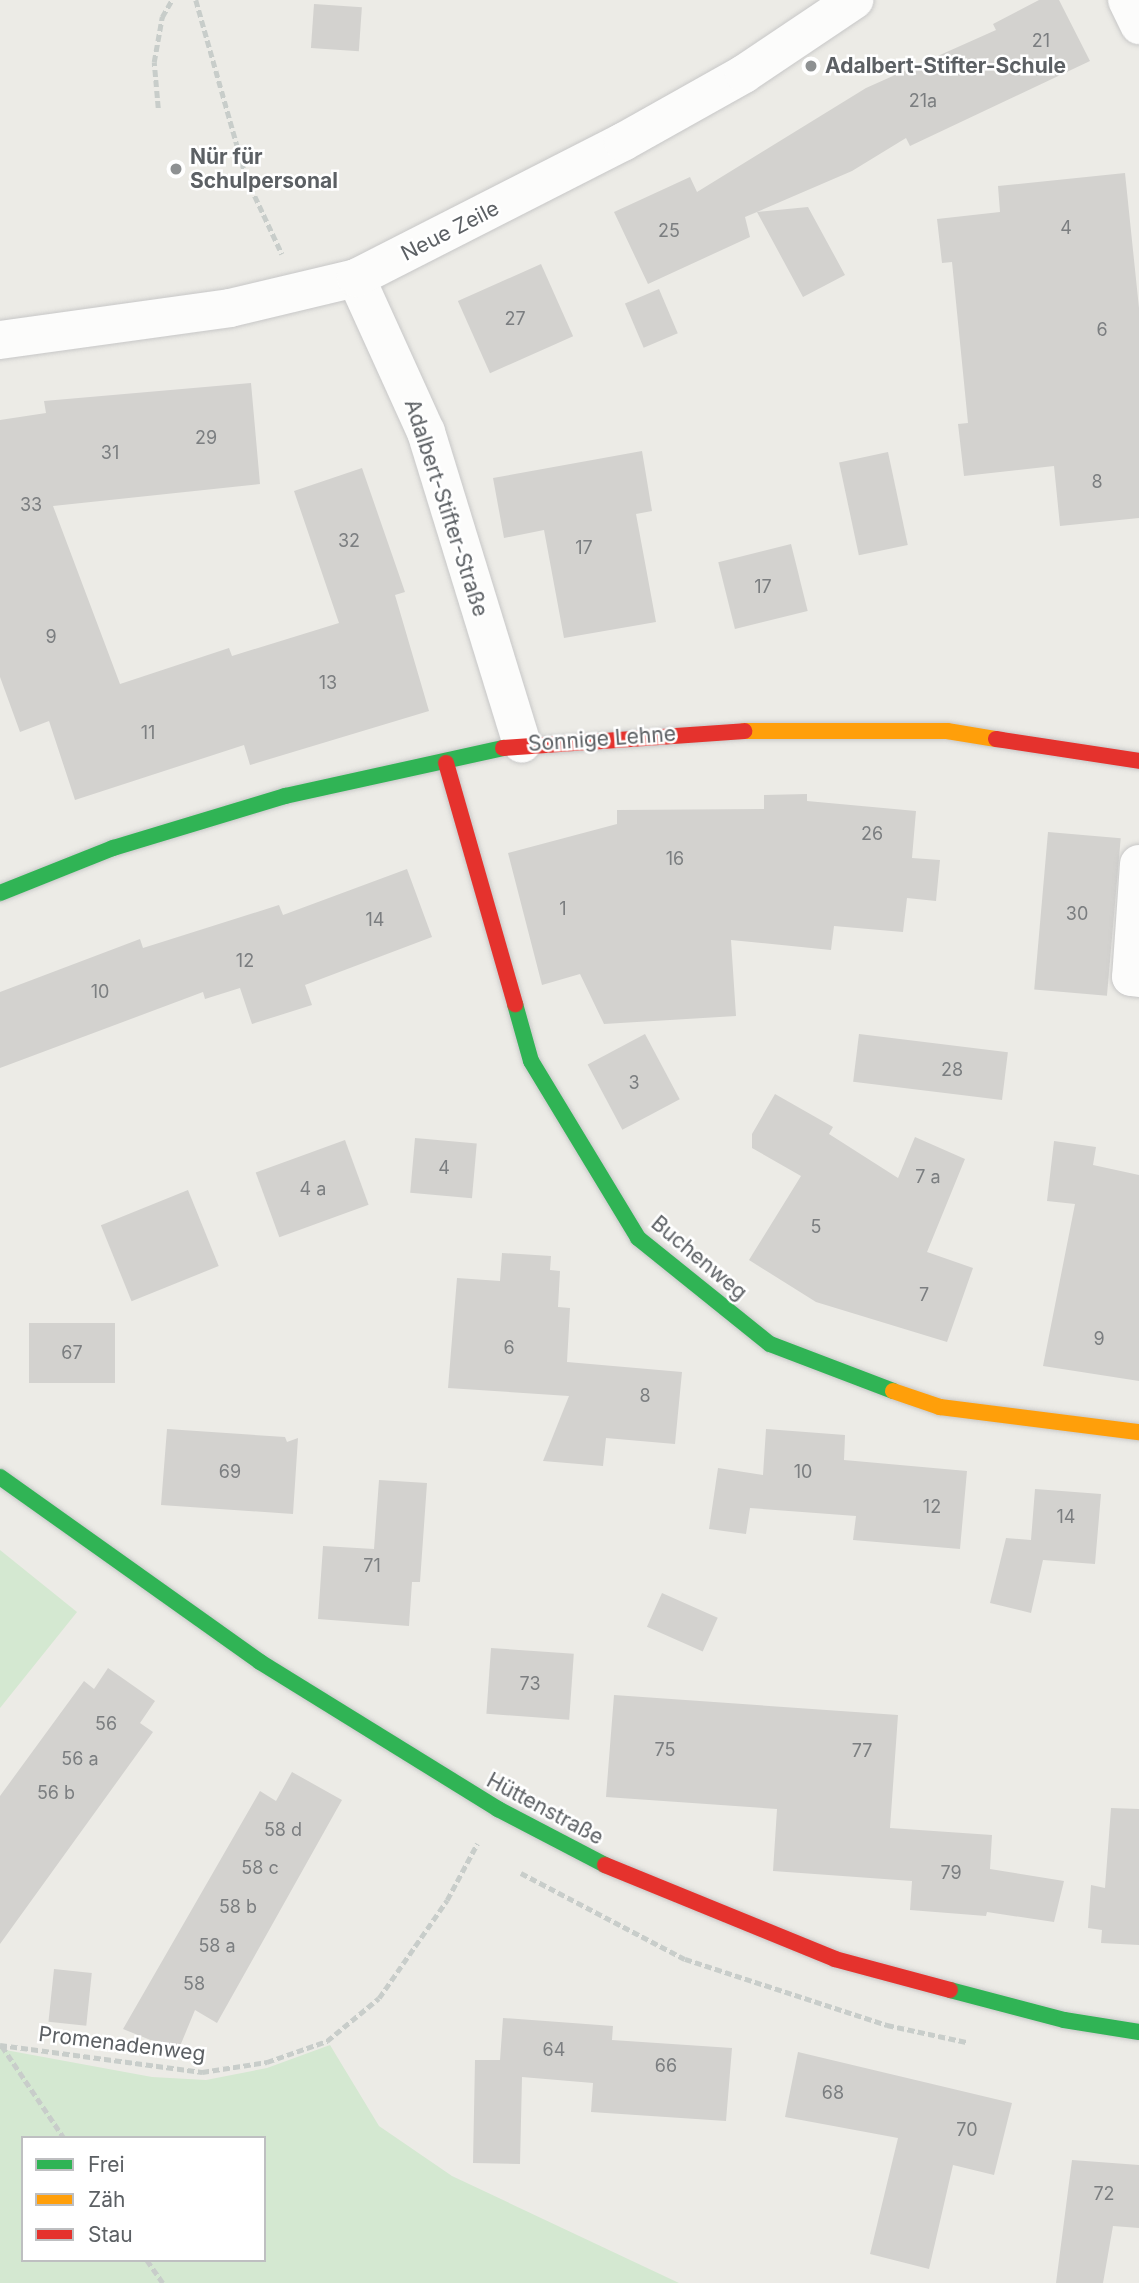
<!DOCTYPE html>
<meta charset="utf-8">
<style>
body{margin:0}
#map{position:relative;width:1139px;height:2283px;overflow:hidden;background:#ecebe6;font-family:Inter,sans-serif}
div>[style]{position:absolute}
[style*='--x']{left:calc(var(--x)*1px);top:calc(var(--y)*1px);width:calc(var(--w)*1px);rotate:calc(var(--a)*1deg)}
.green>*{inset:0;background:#d4e8d1}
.building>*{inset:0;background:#d3d2cf;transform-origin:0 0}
.path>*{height:4.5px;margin-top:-2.25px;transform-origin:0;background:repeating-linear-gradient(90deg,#c8cdca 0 7px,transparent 0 10.5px)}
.roads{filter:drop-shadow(0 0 2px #c7c7c7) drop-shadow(0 0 2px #c7c7c7)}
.street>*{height:38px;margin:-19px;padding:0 19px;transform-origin:19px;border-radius:19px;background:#fcfcfb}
.fast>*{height:16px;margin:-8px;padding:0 8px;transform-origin:8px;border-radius:8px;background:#30b455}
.slow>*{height:16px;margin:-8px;padding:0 8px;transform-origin:8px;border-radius:8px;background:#ff9f0a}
.jam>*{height:16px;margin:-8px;padding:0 8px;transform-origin:8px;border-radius:8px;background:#e5322d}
.dots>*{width:19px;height:19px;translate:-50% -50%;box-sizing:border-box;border:4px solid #fff;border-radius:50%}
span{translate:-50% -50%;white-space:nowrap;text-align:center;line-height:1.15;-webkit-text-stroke:5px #fff;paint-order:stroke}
.number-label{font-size:18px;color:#7b7e80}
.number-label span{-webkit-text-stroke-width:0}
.poi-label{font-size:21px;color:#5c6064;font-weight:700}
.left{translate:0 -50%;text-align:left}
.street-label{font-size:21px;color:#5c6064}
.legend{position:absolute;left:21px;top:2136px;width:245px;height:126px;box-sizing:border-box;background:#fff;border:2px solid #bebfc1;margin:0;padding:9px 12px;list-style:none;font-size:21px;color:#5c6064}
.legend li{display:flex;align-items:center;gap:14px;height:35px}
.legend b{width:35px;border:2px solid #bebfc1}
</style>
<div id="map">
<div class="green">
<i style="clip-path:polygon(0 1550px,77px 1612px,0 1708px)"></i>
<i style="clip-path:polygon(evenodd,330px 2045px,379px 2126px,452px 2176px,679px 2283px,0 2283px,0 2049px,152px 2077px,206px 2080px,267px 2068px,330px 2045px,23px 2138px,264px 2138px,264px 2260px,23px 2260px,23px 2138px)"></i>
</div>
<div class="building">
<i style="clip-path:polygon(1039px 0,1059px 0,1090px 61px,910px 146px,906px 138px,852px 171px,757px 212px,808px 207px,845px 275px,803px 297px,757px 212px,745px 217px,750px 237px,648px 284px,614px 212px,690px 177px,697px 192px,866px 88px,996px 30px,993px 24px)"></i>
<i style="left:314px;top:4px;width:48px;height:44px;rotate:4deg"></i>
<i style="clip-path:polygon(1125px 173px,1139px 308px,1139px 518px,1060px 526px,1054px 466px,964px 476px,958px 424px,968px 423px,952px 262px,942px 263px,937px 219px,1000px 212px,998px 186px)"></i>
<i style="left:541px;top:264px;width:79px;height:91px;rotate:66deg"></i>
<i style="left:659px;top:289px;width:48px;height:37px;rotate:67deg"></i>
<i style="clip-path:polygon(251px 383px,260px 484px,53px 506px,120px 684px,229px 648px,232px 656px,339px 623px,294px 491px,362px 468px,405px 592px,395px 595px,429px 711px,250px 765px,244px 745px,75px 800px,49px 721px,20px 732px,0 677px,0 420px,46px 413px,44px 401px)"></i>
<i style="clip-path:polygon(642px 451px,652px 511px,636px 514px,656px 622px,564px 638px,544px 530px,504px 538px,493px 478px)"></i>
<i style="left:888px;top:452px;width:95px;height:50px;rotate:78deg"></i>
<i style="left:791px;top:544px;width:69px;height:75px;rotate:76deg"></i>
<i style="clip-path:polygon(807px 794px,807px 801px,916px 811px,912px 858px,940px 860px,936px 901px,907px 898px,903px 932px,834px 926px,831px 950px,731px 940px,736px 1016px,604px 1024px,580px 974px,542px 985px,508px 853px,617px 824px,617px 810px,764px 809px,764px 795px)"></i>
<i style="left:1048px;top:832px;width:73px;height:158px;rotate:5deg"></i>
<i style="clip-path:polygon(407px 869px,432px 937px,305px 985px,312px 1005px,252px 1024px,240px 988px,205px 999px,203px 992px,0 1068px,0 992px,140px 939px,143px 948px,279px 905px,283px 915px)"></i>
<i style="left:645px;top:1034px;width:74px;height:65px;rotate:62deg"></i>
<i style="left:859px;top:1034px;width:150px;height:48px;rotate:7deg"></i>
<i style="clip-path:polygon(775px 1094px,833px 1127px,829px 1134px,898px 1178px,915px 1137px,965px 1159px,927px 1252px,973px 1268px,947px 1342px,816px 1302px,749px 1260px,801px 1176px,752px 1148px,752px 1134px)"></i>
<i style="left:415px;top:1138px;width:62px;height:55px;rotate:5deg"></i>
<i style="left:345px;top:1140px;width:69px;height:95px;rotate:70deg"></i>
<i style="clip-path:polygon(1054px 1141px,1096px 1147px,1093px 1165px,1139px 1175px,1139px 1381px,1043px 1366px,1075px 1204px,1047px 1201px)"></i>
<i style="left:188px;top:1190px;width:82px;height:94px;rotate:68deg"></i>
<i style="clip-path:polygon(502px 1253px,551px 1256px,550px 1270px,560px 1271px,558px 1307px,570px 1308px,567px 1362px,682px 1372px,675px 1444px,606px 1438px,603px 1466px,543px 1461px,569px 1396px,448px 1388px,457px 1278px,500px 1281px)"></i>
<i style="left:29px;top:1323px;width:86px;height:60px"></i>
<i style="clip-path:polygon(167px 1429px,285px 1437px,287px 1442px,298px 1438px,293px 1514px,161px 1505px)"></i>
<i style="clip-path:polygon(766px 1429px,845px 1435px,844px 1460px,967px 1471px,960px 1549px,853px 1540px,856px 1516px,750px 1508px,746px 1534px,709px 1529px,718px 1468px,763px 1475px)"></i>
<i style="clip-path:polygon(379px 1480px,427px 1483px,420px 1582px,412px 1582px,409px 1626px,318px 1619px,323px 1546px,374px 1549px)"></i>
<i style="clip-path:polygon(1035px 1489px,1101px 1494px,1095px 1564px,1043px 1560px,1031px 1613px,990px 1603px,1006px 1538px,1031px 1540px)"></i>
<i style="left:662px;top:1593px;width:61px;height:37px;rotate:24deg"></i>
<i style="left:491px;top:1648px;width:83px;height:66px;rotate:4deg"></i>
<i style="clip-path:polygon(108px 1668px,155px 1701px,140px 1723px,153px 1732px,0 1944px,0 1796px,84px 1681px,94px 1689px)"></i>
<i style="clip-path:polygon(614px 1695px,898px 1715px,890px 1828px,992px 1835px,990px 1869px,1064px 1881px,1054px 1922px,987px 1912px,986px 1916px,910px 1910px,912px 1881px,773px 1871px,777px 1809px,606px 1797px)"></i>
<i style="clip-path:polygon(292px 1772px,342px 1800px,217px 2023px,195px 2010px,178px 2051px,123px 2029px,260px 1791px,276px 1801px)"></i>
<i style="clip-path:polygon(1111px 1808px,1139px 1809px,1139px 1945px,1101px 1943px,1102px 1930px,1088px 1928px,1091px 1885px,1105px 1888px)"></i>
<i style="left:54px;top:1969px;width:38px;height:53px;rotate:6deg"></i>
<i style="clip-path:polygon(503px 2018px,613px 2026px,612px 2040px,732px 2048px,726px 2121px,591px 2112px,593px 2083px,522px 2077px,520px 2164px,473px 2163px,475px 2060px,500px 2060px)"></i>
<i style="clip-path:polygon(798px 2052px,1012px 2103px,994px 2175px,953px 2165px,929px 2269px,870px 2254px,898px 2138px,785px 2117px)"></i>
<i style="clip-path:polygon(1072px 2160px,1139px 2165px,1139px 2228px,1113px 2226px,1103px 2283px,1056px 2283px)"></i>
</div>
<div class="path">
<i style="--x:196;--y:0;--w:184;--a:74.2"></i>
<i style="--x:246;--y:177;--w:85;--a:64.9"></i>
<i style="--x:158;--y:108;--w:46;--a:-95"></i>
<i style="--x:154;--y:62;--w:46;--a:-79.9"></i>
<i style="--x:162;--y:17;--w:20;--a:-60"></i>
<i style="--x:521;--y:1873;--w:185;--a:27.7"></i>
<i style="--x:685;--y:1959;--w:213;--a:18.1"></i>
<i style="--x:887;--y:2025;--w:81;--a:12.1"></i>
<i style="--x:0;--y:2045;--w:204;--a:7.6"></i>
<i style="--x:202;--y:2072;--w:66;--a:-8.7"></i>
<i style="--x:267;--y:2062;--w:64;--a:-19.3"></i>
<i style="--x:327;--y:2041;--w:67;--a:-39.6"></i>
<i style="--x:379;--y:1998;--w:119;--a:-55.2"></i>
<i style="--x:447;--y:1900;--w:64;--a:-61.8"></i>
<i style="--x:2;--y:2046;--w:111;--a:56"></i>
<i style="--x:147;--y:2260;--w:28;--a:55"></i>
</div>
<div class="roads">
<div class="street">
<i style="--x:1127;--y:0;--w:28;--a:64"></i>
<i style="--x:356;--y:278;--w:169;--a:65.6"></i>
<i style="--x:426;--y:432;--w:326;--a:72.9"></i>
<i style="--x:0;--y:340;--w:232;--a:-7.9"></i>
<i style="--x:230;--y:308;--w:130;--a:-13.4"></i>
<i style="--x:356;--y:278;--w:300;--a:-27"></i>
<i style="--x:623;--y:142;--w:139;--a:-29.3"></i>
<i style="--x:744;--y:74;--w:133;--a:-33.9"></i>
<i style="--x:1139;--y:864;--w:113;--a:94"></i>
<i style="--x:1131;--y:977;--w:8;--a:7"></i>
</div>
<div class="fast">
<i style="--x:0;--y:893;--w:122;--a:-21.7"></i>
<i style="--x:113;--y:848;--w:180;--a:-16.8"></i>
<i style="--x:285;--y:796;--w:223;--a:-12.4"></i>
<i style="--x:515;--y:1004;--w:59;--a:74.3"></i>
<i style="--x:531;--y:1061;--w:207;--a:58.8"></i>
<i style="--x:638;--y:1238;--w:169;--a:38.8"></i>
<i style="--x:770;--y:1344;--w:132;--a:20.9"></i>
<i style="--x:0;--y:1477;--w:319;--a:35.4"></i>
<i style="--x:260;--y:1662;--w:280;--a:31.7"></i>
<i style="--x:498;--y:1809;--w:121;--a:27.6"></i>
<i style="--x:950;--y:1990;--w:118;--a:14.7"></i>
<i style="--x:1064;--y:2020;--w:76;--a:9.1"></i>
</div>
<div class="slow">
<i style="--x:744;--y:731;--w:203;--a:0"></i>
<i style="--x:947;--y:731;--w:50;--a:9.3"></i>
<i style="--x:893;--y:1391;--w:50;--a:18.8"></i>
<i style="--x:940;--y:1407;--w:201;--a:7.2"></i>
</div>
<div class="jam">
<i style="--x:996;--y:739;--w:145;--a:8.7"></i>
<i style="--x:503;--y:748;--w:242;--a:-4"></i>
<i style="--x:446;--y:763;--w:251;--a:74"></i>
<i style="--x:605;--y:1865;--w:248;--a:22.2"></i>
<i style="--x:835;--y:1959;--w:119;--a:15.1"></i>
</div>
</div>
<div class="dots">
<i style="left:811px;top:66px;background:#8e9192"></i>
<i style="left:176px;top:169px;background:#8e9192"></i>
</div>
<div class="number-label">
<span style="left:1041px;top:41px">21</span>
<span style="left:923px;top:101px">21a</span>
<span style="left:1066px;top:228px">4</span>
<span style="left:669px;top:231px">25</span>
<span style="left:515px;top:319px">27</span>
<span style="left:1102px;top:330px">6</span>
<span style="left:206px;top:438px">29</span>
<span style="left:110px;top:453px">31</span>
<span style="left:1097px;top:482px">8</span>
<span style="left:31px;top:505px">33</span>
<span style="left:349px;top:541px">32</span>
<span style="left:584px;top:548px">17</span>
<span style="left:763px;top:587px">17</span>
<span style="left:51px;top:637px">9</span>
<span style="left:328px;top:683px">13</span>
<span style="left:148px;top:733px">11</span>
<span style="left:872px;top:834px">26</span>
<span style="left:675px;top:859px">16</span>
<span style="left:563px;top:909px">1</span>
<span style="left:1077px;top:914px">30</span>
<span style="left:375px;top:920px">14</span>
<span style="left:245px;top:961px">12</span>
<span style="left:100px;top:992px">10</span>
<span style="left:952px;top:1070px">28</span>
<span style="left:634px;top:1083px">3</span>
<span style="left:444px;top:1168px">4</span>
<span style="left:928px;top:1177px">7 a</span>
<span style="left:313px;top:1189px">4 a</span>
<span style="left:816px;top:1227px">5</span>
<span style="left:924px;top:1295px">7</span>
<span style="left:1099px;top:1339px">9</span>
<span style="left:509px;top:1348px">6</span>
<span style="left:72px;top:1353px">67</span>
<span style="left:645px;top:1396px">8</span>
<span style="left:230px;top:1472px">69</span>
<span style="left:803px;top:1472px">10</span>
<span style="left:932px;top:1507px">12</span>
<span style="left:1066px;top:1517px">14</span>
<span style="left:372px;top:1566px">71</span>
<span style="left:530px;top:1684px">73</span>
<span style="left:106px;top:1724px">56</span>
<span style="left:665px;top:1750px">75</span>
<span style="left:862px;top:1751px">77</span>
<span style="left:80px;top:1759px">56 a</span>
<span style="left:56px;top:1793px">56 b</span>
<span style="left:283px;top:1830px">58 d</span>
<span style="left:260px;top:1868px">58 c</span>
<span style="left:951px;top:1873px">79</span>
<span style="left:238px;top:1907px">58 b</span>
<span style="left:217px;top:1946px">58 a</span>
<span style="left:194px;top:1984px">58</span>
<span style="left:554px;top:2050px">64</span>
<span style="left:666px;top:2066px">66</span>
<span style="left:833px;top:2093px">68</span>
<span style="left:967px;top:2130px">70</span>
<span style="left:1104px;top:2194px">72</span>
</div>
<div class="poi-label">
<span class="left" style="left:825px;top:66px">Adalbert-Stifter-Schule</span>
<span class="left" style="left:190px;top:169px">Nür für<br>Schulpersonal</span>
</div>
<div class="street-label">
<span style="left:450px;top:231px;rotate:-27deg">Neue Zeile</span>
<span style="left:446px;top:508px;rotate:72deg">Adalbert-Stifter-Straße</span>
<span style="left:602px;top:739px;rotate:-4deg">Sonnige Lehne</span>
<span style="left:699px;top:1258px;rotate:40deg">Buchenweg</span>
<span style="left:545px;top:1809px;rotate:28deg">Hüttenstraße</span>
<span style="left:122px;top:2044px;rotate:7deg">Promenadenweg</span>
</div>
<ul class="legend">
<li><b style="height:9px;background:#30b455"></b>Frei</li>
<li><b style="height:9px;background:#ff9f0a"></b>Zäh</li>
<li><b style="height:9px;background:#e5322d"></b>Stau</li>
</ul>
</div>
